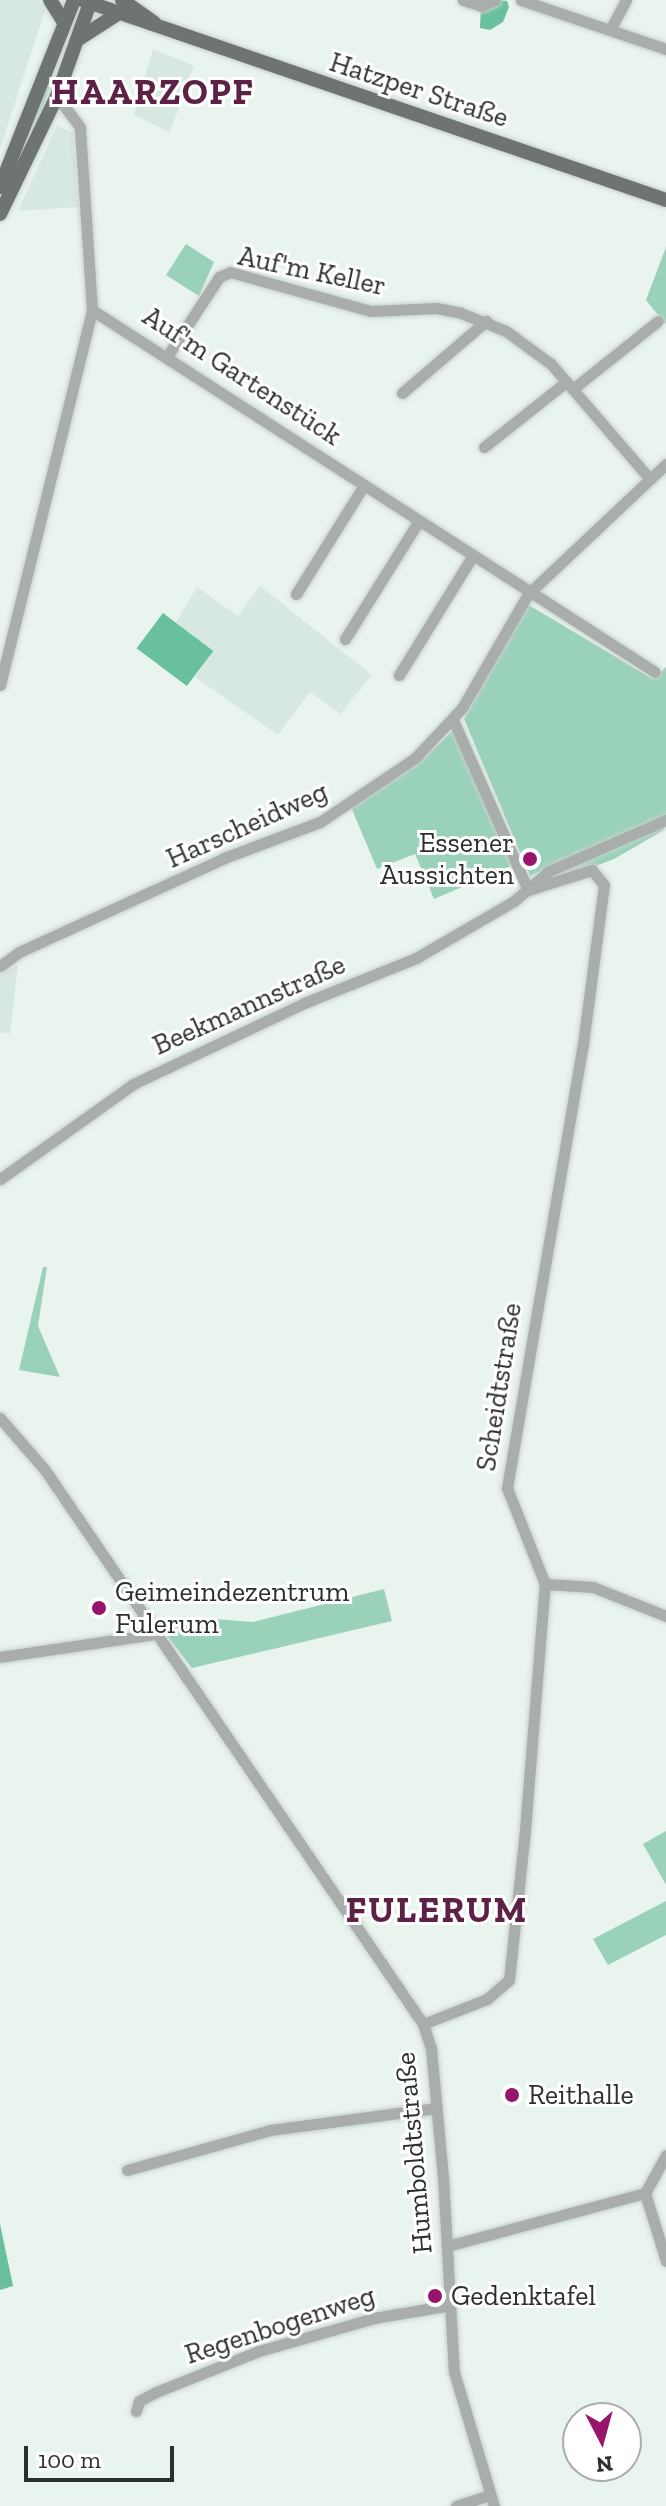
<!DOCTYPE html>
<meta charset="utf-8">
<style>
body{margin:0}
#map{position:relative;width:666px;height:2506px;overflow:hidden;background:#eaf4ef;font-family:"Zilla Slab",serif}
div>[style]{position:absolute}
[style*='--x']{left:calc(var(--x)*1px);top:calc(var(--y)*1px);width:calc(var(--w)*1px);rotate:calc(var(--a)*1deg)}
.built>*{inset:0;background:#d6e8e0}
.green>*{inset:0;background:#9ad1b9}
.forest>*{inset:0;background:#68c09d;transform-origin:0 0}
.roads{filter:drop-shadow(0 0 2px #c8d1cc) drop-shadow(0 0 2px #c8d1cc)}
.minor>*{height:11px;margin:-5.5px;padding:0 5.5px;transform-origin:5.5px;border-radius:5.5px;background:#a9adab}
.major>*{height:14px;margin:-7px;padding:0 7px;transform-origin:7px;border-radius:7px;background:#6e7571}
.dots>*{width:22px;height:22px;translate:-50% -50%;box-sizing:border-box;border:4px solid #fff;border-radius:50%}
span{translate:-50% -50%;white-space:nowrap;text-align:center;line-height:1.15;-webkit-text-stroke:6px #fff;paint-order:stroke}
.street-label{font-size:28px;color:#2b2f2d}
.poi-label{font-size:28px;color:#2b2f2d}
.right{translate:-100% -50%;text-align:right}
.left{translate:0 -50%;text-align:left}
.district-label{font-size:36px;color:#5e2146;font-weight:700;letter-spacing:2px}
.north{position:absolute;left:562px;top:2402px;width:80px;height:80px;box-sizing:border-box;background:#fff;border:2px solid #aaacab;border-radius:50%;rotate:174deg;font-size:22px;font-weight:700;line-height:32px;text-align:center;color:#2b2f2d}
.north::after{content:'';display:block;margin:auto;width:28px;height:36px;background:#97166c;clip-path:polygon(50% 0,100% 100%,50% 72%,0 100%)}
.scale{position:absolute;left:24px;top:2446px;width:150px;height:36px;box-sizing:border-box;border:4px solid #2b2f2d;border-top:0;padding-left:10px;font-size:24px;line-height:28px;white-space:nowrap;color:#2b2f2d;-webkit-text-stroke:6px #fff;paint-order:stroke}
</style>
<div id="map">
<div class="built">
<i style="clip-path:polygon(0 0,38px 0,45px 10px,0 149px)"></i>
<i style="clip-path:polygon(153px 49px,194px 66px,170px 132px,134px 115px)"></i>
<i style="clip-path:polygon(57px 125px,73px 133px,78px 207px,18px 211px)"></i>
<i style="clip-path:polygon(260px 586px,372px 675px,340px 714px,310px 692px,278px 735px,195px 677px,213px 651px,176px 622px,197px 587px,238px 616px)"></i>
<i style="clip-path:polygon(18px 965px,10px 1034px,0 1032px,0 974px)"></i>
</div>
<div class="green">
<i style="clip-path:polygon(72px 15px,32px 142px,25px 144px,24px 141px)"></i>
<i style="clip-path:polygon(186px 244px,214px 262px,199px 296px,166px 275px)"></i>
<i style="clip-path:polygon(666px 247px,666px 323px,665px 324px,646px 300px)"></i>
<i style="clip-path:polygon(527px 604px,653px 679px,666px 667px,666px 818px,530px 876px,464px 719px)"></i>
<i style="clip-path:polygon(451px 732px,458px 736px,511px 866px,434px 899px,415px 854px,377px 869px,351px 807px,425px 757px)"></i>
<i style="clip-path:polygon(661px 822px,664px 830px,614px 859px,550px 883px,547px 875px)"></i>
<i style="clip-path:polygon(43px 1267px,47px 1267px,38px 1326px,60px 1377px,19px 1370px)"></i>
<i style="clip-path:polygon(384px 1589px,392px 1621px,192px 1668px,160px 1627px,214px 1619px,253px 1622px)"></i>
<i style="clip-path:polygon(666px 1831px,666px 1885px,643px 1844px)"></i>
<i style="clip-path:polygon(666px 1901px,666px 1935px,608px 1965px,593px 1939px)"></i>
</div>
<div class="forest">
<i style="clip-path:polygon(497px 0,507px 1px,509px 7px,503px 22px,490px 30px,480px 28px,481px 6px)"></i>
<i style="left:163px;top:613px;width:63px;height:44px;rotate:37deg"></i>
<i style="clip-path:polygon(0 2224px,13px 2286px,0 2290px)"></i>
</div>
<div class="roads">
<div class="minor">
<i style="--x:463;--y:0;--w:19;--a:18"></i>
<i style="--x:481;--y:6;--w:15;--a:-23"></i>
<i style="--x:521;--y:0;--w:153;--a:18.7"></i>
<i style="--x:610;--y:30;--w:34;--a:-62"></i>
<i style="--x:92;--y:310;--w:669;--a:32.74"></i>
<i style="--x:168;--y:355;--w:93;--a:-56.8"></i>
<i style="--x:219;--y:277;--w:12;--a:-24"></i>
<i style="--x:230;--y:272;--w:146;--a:15.5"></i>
<i style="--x:371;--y:311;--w:65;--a:-2.6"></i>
<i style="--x:436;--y:308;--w:25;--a:11"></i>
<i style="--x:461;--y:313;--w:48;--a:21.8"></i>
<i style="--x:506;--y:331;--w:56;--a:36.3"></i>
<i style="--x:551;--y:364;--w:150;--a:49.3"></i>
<i style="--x:574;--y:388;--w:107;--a:-38.6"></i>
<i style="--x:402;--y:393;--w:111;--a:-40.6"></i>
<i style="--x:484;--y:447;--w:105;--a:-38.4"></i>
<i style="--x:296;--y:594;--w:128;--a:-58"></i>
<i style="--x:345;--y:639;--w:138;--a:-58"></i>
<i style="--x:399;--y:675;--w:139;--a:-58.3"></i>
<i style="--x:0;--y:685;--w:386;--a:-76.2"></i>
<i style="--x:92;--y:310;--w:183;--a:-93.8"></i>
<i style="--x:80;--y:127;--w:39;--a:-127"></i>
<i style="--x:453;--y:720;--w:186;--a:66.2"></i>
<i style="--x:0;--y:966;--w:24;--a:-36"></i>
<i style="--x:19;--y:952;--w:226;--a:-24.6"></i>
<i style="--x:224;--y:858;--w:103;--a:-20.6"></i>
<i style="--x:320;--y:822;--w:115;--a:-34"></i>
<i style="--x:415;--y:758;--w:69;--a:-46.8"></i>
<i style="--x:462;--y:708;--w:132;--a:-59.9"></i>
<i style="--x:528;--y:594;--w:190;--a:-43.3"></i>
<i style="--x:0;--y:1179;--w:163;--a:-35.5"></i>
<i style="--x:133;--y:1084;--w:189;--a:-25.3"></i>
<i style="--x:304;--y:1003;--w:121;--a:-21.9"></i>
<i style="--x:416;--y:958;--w:113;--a:-30.2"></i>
<i style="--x:514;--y:901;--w:46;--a:-40.6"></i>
<i style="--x:549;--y:871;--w:128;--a:-23.6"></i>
<i style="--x:0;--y:1418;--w:69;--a:49.1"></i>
<i style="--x:45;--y:1470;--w:671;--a:55.69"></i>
<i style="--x:423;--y:2024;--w:25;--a:72"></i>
<i style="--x:431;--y:2048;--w:130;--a:84.7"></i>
<i style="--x:443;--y:2177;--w:195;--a:86.8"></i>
<i style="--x:454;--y:2372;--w:140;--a:73.4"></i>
<i style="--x:545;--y:1584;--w:48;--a:3.6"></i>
<i style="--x:593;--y:1587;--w:79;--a:21.7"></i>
<i style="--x:0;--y:1657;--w:158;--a:-8.4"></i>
<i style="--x:423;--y:2024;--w:69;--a:-21.3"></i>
<i style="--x:487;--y:1999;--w:29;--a:-41"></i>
<i style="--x:509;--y:1980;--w:151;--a:-83.9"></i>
<i style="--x:525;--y:1830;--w:247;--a:-85.4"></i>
<i style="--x:545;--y:1584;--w:103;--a:-111.6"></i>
<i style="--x:507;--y:1488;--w:450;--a:-80.3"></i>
<i style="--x:583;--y:1044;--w:160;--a:-82.5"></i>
<i style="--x:604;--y:885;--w:19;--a:-129"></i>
<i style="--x:592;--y:870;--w:67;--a:162.6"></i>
<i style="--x:127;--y:2170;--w:148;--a:-15.6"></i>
<i style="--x:270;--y:2130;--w:168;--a:-7.5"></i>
<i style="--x:645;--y:2193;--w:71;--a:72.8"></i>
<i style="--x:645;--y:2193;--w:43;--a:-61.1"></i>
<i style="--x:447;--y:2246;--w:205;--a:-15"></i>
<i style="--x:136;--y:2411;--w:10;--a:-73"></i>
<i style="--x:139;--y:2401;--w:19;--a:-28"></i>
<i style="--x:156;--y:2392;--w:111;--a:-21.7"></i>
<i style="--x:259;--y:2351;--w:120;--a:-16"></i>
<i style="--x:374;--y:2318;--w:78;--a:-9.6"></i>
<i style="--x:456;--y:2506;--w:36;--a:-18"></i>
</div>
<div class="major">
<i style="--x:50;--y:0;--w:26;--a:58"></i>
<i style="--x:82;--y:0;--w:617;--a:18.9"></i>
<i style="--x:122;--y:0;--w:39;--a:35"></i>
<i style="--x:77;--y:40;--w:46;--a:-32.7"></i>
<i style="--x:0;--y:187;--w:201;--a:-68.4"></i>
<i style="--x:0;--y:214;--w:131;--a:-64.2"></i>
<i style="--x:57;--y:96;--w:102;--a:-70.5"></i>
</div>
</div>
<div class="dots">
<i style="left:530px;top:859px;background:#97166c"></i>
<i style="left:99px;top:1608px;background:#97166c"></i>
<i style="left:512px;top:2095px;background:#97166c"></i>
<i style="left:435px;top:2296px;background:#97166c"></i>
</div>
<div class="street-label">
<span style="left:419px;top:90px;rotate:18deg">Hatzper Straße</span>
<span style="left:312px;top:271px;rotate:12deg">Auf'm Keller</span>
<span style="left:242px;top:376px;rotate:33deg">Auf'm Gartenstück</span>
<span style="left:247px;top:825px;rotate:-24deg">Harscheidweg</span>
<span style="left:249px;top:1005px;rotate:-24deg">Beekmannstraße</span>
<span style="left:499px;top:1387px;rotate:-81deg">Scheidtstraße</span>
<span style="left:414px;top:2153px;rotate:-95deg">Humboldtstraße</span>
<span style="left:280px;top:2325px;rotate:-18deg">Regenbogenweg</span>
</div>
<div class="poi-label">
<span class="right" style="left:514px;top:859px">Essener<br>Aussichten</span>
<span class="left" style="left:115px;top:1608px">Geimeindezentrum<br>Fulerum</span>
<span class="left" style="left:528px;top:2095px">Reithalle</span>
<span class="left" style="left:451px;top:2296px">Gedenktafel</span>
</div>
<div class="district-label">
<span style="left:153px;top:92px">HAARZOPF</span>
<span style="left:437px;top:1910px">FULERUM</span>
</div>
<div class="north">N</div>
<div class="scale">100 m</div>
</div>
